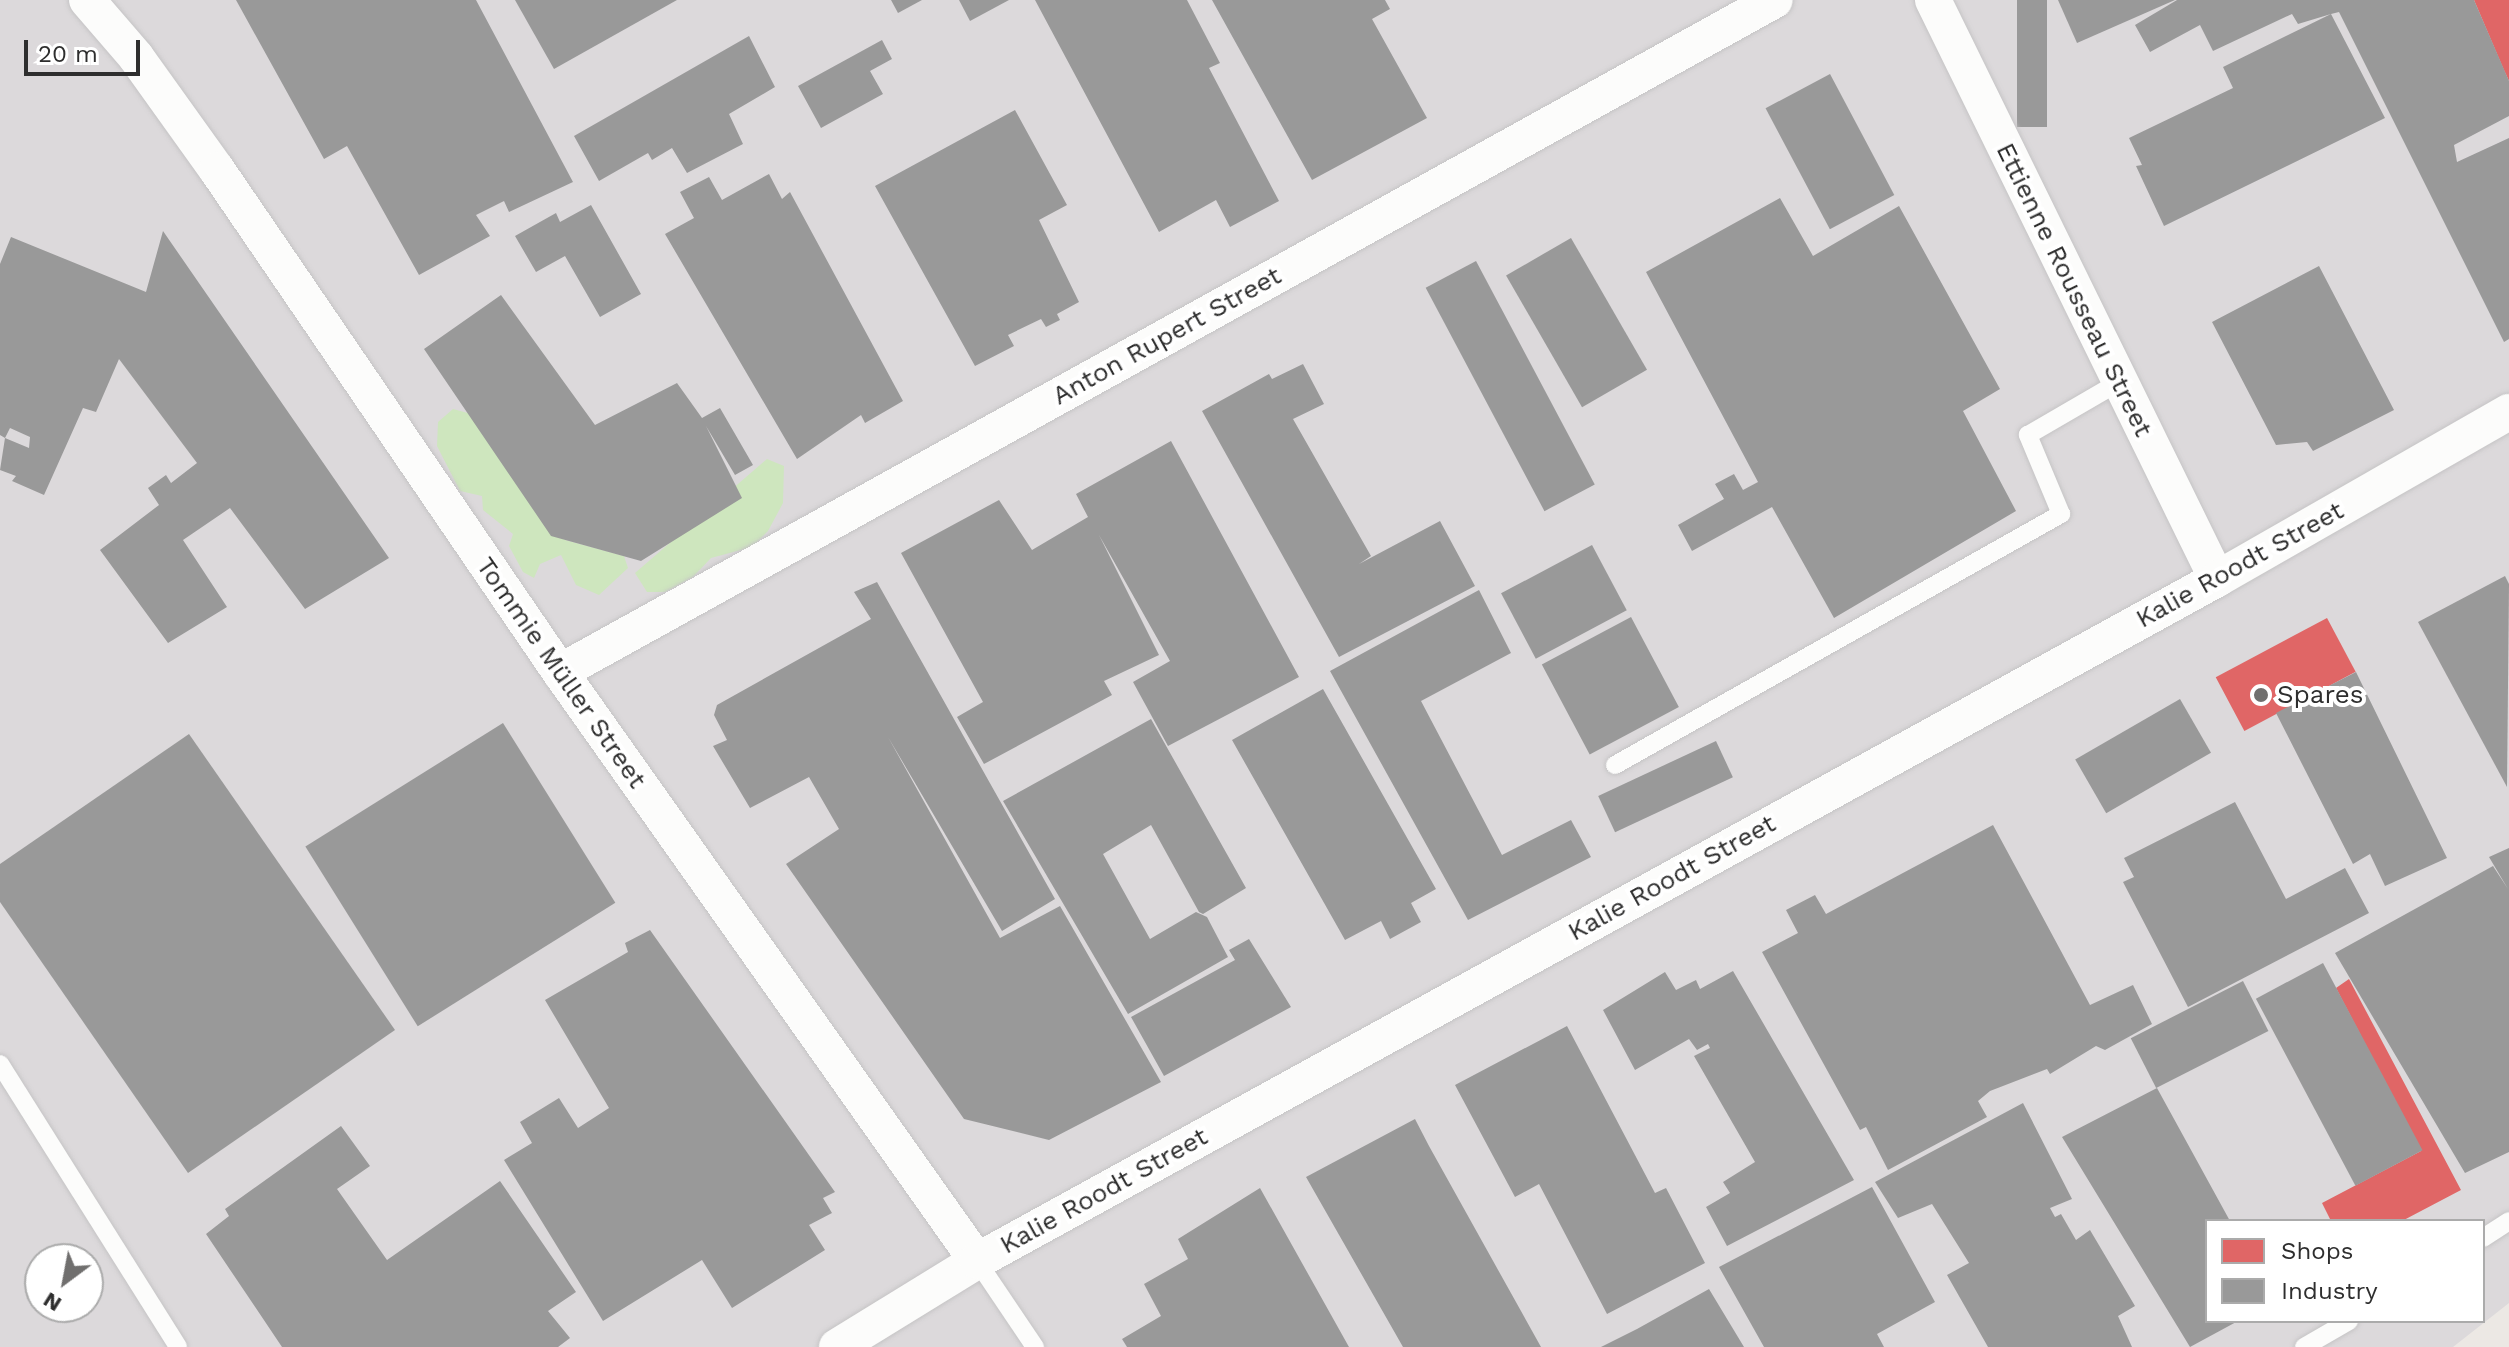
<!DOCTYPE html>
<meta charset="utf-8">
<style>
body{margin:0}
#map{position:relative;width:2509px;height:1347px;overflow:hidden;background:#ece8e4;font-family:"Work Sans",sans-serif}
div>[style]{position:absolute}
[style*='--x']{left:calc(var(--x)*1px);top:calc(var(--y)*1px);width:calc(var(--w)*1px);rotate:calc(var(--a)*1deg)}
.industrial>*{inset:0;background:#dcd9db}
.green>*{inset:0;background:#cee6be}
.shops>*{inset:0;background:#e06666;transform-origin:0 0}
.industry>*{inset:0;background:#999;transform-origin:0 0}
.roads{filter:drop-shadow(0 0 2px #c5c4c5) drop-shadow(0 0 2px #c5c4c5)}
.lane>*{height:18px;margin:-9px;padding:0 9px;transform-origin:9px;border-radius:9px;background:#fcfcfb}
.street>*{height:36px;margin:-18px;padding:0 18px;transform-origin:18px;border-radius:18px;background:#fcfcfb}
.dots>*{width:22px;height:22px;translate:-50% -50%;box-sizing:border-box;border:4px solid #fff;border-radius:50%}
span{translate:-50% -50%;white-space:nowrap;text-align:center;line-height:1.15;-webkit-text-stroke:8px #fff;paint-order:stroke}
.street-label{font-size:26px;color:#2e2e2e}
.poi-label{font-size:26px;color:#2e2e2e}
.left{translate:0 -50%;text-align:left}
.legend{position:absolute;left:2205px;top:1219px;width:280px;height:104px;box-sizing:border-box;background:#fff;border:2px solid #ababab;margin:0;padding:10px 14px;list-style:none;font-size:24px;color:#2e2e2e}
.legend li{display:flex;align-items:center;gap:16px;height:40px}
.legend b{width:40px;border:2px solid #ababab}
.north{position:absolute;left:24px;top:1243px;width:80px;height:80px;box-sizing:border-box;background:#fff;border:2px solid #ababab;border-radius:50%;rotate:212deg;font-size:22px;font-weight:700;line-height:32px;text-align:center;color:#2e2e2e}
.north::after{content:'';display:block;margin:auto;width:28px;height:36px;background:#706f6e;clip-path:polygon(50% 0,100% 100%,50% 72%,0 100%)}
.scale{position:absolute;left:24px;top:40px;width:116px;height:36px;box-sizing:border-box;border:4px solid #2e2e2e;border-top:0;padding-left:10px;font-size:24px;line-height:28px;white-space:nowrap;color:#2e2e2e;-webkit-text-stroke:6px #fff;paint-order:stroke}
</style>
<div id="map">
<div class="industrial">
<i style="clip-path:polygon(evenodd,0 0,2509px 0,2509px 1303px,2453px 1347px,0 1347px,0 0,2207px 1221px,2483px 1221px,2483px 1321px,2207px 1321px,2207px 1221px,0 0,40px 1259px,88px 1259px,88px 1307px,40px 1307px,40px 1259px)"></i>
</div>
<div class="green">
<i style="clip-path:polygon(453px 409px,486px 418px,565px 540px,624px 556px,628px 568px,599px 595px,576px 585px,561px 555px,540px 564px,534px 578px,523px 572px,509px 546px,513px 534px,483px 510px,482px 496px,460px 491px,437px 446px,438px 422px)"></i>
<i style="clip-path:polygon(767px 459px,784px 466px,783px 503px,768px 531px,752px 547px,711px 558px,693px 577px,665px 592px,647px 592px,635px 573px)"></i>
</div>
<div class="shops">
<i style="clip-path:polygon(2474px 0,2509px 0,2509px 81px,2503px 68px)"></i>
<i style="left:2327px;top:618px;width:61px;height:126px;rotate:62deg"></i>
<i style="clip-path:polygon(2349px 979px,2461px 1190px,2402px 1221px,2331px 1221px,2322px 1203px,2421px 1151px,2336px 988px)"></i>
</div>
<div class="industry">
<i style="clip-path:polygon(236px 0,476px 0,573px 182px,509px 212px,504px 201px,476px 215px,490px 236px,419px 275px,347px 146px,324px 159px)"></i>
<i style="clip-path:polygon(515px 0,677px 0,554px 69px)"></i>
<i style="clip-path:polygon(891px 0,922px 0,898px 13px)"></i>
<i style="clip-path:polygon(959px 0,1009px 0,970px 21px)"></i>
<i style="clip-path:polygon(1035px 0,1187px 0,1220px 63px,1209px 68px,1279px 201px,1230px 227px,1216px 200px,1159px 232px)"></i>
<i style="clip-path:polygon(1212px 0,1385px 0,1390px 9px,1372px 19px,1427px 118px,1312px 180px)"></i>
<i style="left:2017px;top:0;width:30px;height:127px"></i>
<i style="clip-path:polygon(2058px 0,2175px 0,2077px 43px)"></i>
<i style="clip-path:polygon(2177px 0,2474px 0,2509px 81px,2509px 116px,2454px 145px,2457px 162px,2509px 138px,2509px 339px,2504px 342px,2339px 12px,2331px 14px,2385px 118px,2164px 226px,2136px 166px,2142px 165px,2129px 138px,2233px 88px,2223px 67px,2331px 14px,2298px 24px,2292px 14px,2213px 51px,2200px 25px,2150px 52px,2135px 25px)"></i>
<i style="clip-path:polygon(749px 36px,775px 87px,729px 114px,743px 144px,687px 173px,672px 148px,652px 160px,648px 153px,599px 181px,574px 136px)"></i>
<i style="clip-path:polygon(882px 40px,892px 59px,870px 71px,883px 94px,821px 128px,798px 86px)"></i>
<i style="left:1830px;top:74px;width:137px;height:73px;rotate:62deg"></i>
<i style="clip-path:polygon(1015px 110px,1067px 205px,1039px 220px,1079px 302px,1057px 314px,1060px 320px,1046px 327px,1041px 319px,1008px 335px,1014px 346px,975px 366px,875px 186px)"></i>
<i style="clip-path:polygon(769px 174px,782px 199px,790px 192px,903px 401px,865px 423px,861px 415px,797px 459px,665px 234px,694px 218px,680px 192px,709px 177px,722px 200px)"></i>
<i style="clip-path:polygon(1780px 198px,1813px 256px,1899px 206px,2000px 389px,1963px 411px,2016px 511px,1834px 618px,1772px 507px,1692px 551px,1678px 525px,1724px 499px,1715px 484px,1734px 474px,1743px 490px,1758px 482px,1646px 272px)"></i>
<i style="clip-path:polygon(591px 205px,641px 294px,600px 317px,565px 256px,536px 272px,515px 236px,556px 213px,560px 222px)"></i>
<i style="clip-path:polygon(evenodd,163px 231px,389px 558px,305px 609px,230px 508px,183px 540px,227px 607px,168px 643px,100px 550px,159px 505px,148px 488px,166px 475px,171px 483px,197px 463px,119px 359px,96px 412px,83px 408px,44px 495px,12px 481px,16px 476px,0 470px,5px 438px,0 435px,0 264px,11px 237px,146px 292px,163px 231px,10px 428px,30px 437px,29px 448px,5px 438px,10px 428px)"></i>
<i style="left:1571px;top:238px;width:152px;height:75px;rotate:60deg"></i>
<i style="left:1476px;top:261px;width:253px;height:57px;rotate:62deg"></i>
<i style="clip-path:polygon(2319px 266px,2394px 410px,2313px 451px,2307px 442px,2276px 445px,2212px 322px)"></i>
<i style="clip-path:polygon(501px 295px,595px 425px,677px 383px,702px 418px,720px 408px,753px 465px,735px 475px,706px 426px,742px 498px,641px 561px,551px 536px,424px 349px)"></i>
<i style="clip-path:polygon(1303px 364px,1324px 404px,1293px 419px,1371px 556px,1359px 564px,1440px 521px,1475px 586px,1339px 657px,1202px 411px,1269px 374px,1272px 379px)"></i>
<i style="clip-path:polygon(1171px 441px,1299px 677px,1168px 746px,1133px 682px,1170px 661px,1099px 535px,1159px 655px,1104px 681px,1112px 695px,984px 764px,957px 717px,983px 702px,901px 553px,999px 500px,1032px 550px,1088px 517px,1076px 494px)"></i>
<i style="left:1592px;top:545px;width:74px;height:103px;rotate:62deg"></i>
<i style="clip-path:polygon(2505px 576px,2509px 584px,2507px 787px,2418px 622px)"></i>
<i style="clip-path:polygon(877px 582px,1055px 899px,1002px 931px,888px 737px,1000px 938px,1060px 906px,1161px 1082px,1049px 1140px,964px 1119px,786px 864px,839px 829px,809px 777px,750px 808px,713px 746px,727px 740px,714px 715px,717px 705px,871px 619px,854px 592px)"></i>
<i style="clip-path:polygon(1479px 590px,1511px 653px,1421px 701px,1502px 855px,1571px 820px,1591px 857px,1468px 920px,1330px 671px)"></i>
<i style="left:1631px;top:617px;width:102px;height:101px;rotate:62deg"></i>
<i style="clip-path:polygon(2356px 672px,2447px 858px,2385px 886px,2370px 854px,2353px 864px,2276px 713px)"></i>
<i style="clip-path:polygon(1323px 689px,1436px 889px,1411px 903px,1421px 922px,1390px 939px,1381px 921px,1345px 940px,1232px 740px)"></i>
<i style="left:2180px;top:699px;width:62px;height:121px;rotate:60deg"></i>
<i style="clip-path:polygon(1151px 719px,1246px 888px,1203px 914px,1199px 912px,1151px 825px,1103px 854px,1150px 939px,1196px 912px,1207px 917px,1228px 957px,1128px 1014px,1003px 801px)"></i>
<i style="left:503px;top:723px;width:212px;height:233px;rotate:58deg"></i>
<i style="clip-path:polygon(189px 734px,395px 1030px,188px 1173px,0 902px,0 864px)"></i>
<i style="left:1716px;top:741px;width:40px;height:130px;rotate:65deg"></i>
<i style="clip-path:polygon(2235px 802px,2286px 899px,2345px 868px,2369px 913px,2188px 1007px,2123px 882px,2134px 877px,2124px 858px)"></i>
<i style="clip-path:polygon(1993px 825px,2090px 1005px,2133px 985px,2152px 1024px,2105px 1050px,2096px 1046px,2050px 1074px,2047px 1069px,1990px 1091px,1978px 1101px,1987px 1117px,1888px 1170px,1866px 1127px,1860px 1130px,1762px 952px,1798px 933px,1786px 910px,1815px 895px,1826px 914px)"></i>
<i style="clip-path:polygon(2509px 848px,2509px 1152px,2465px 1173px,2335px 953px,2493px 866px,2508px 889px,2489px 857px)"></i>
<i style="clip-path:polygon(650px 930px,835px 1192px,823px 1198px,832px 1213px,809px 1225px,825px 1250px,732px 1308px,702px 1260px,603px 1321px,504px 1160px,532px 1143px,520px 1122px,559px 1098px,578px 1128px,609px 1108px,545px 1000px,628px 952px,625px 943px)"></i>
<i style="clip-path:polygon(1249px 939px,1291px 1007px,1164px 1076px,1131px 1017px,1235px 960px,1229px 950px)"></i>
<i style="left:2323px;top:963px;width:212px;height:76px;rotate:62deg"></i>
<i style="clip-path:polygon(1733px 971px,1854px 1180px,1727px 1246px,1706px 1207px,1730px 1193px,1723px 1182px,1755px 1162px,1694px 1056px,1710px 1048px,1708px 1044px,1697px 1050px,1689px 1039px,1635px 1070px,1603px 1010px,1665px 972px,1676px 990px,1696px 980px,1700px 989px)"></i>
<i style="left:2243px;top:981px;width:56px;height:126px;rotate:63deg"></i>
<i style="clip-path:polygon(1567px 1026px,1655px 1193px,1666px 1188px,1705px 1263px,1607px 1314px,1539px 1184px,1515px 1197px,1455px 1085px)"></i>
<i style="clip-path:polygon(2157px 1088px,2230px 1221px,2207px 1221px,2207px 1321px,2238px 1321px,2190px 1347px,2062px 1137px)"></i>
<i style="clip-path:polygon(2023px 1103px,2072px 1199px,2050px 1208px,2055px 1217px,2061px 1214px,2076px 1240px,2090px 1230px,2135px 1306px,2118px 1316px,2132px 1347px,1988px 1347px,1947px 1275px,1969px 1263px,1932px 1204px,1898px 1218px,1875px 1182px)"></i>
<i style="clip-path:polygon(1415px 1119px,1429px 1146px,1541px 1347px,1403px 1347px,1306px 1177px)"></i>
<i style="clip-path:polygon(341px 1126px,370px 1166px,337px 1189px,387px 1260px,500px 1181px,576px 1292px,548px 1311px,570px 1338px,558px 1347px,282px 1347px,206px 1234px,229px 1216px,225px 1209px)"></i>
<i style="clip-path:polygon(1872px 1187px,1935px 1302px,1877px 1334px,1884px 1347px,1764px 1347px,1719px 1267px)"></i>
<i style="clip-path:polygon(1260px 1188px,1349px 1347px,1127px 1347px,1122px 1339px,1161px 1316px,1144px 1284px,1188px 1259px,1178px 1239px)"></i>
<i style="clip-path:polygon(1709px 1289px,1744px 1347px,1601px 1347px,1637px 1329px)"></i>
</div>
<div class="roads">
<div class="lane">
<i style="--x:1615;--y:765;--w:512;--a:-29.37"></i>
<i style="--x:2061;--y:514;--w:86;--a:-112.7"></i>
<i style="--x:2028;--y:435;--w:105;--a:-30.2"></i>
<i style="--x:0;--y:1064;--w:334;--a:57.8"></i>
<i style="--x:2483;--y:1238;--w:31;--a:-33"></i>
<i style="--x:977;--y:1261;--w:104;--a:56"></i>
<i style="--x:2304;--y:1347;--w:52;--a:-30"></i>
</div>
<div class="street">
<i style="--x:87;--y:0;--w:75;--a:49.3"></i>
<i style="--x:136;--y:57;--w:139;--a:54.4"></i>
<i style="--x:217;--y:170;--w:608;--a:55.66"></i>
<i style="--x:560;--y:672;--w:722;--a:54.7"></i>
<i style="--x:1933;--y:0;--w:645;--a:63.87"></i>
<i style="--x:560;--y:672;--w:1388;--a:-28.95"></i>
<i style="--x:837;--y:1347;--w:164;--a:-31.6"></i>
<i style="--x:977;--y:1261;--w:1415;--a:-28.81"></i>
<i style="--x:2217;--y:579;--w:336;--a:-29.8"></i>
</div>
</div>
<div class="dots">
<i style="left:2261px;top:695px;background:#706f6e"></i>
</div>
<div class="street-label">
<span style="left:2074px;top:290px;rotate:64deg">Ettienne Rousseau Street</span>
<span style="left:1167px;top:336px;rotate:-29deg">Anton Rupert Street</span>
<span style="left:2240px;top:565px;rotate:-29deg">Kalie Roodt Street</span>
<span style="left:561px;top:673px;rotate:55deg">Tommie Müller Street</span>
<span style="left:1672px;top:878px;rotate:-29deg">Kalie Roodt Street</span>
<span style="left:1104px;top:1191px;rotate:-29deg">Kalie Roodt Street</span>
</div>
<div class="poi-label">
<span class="left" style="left:2277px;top:695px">Spares</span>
</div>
<ul class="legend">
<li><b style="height:22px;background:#e06666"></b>Shops</li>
<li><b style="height:22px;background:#999"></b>Industry</li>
</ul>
<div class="north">N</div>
<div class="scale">20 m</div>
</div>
